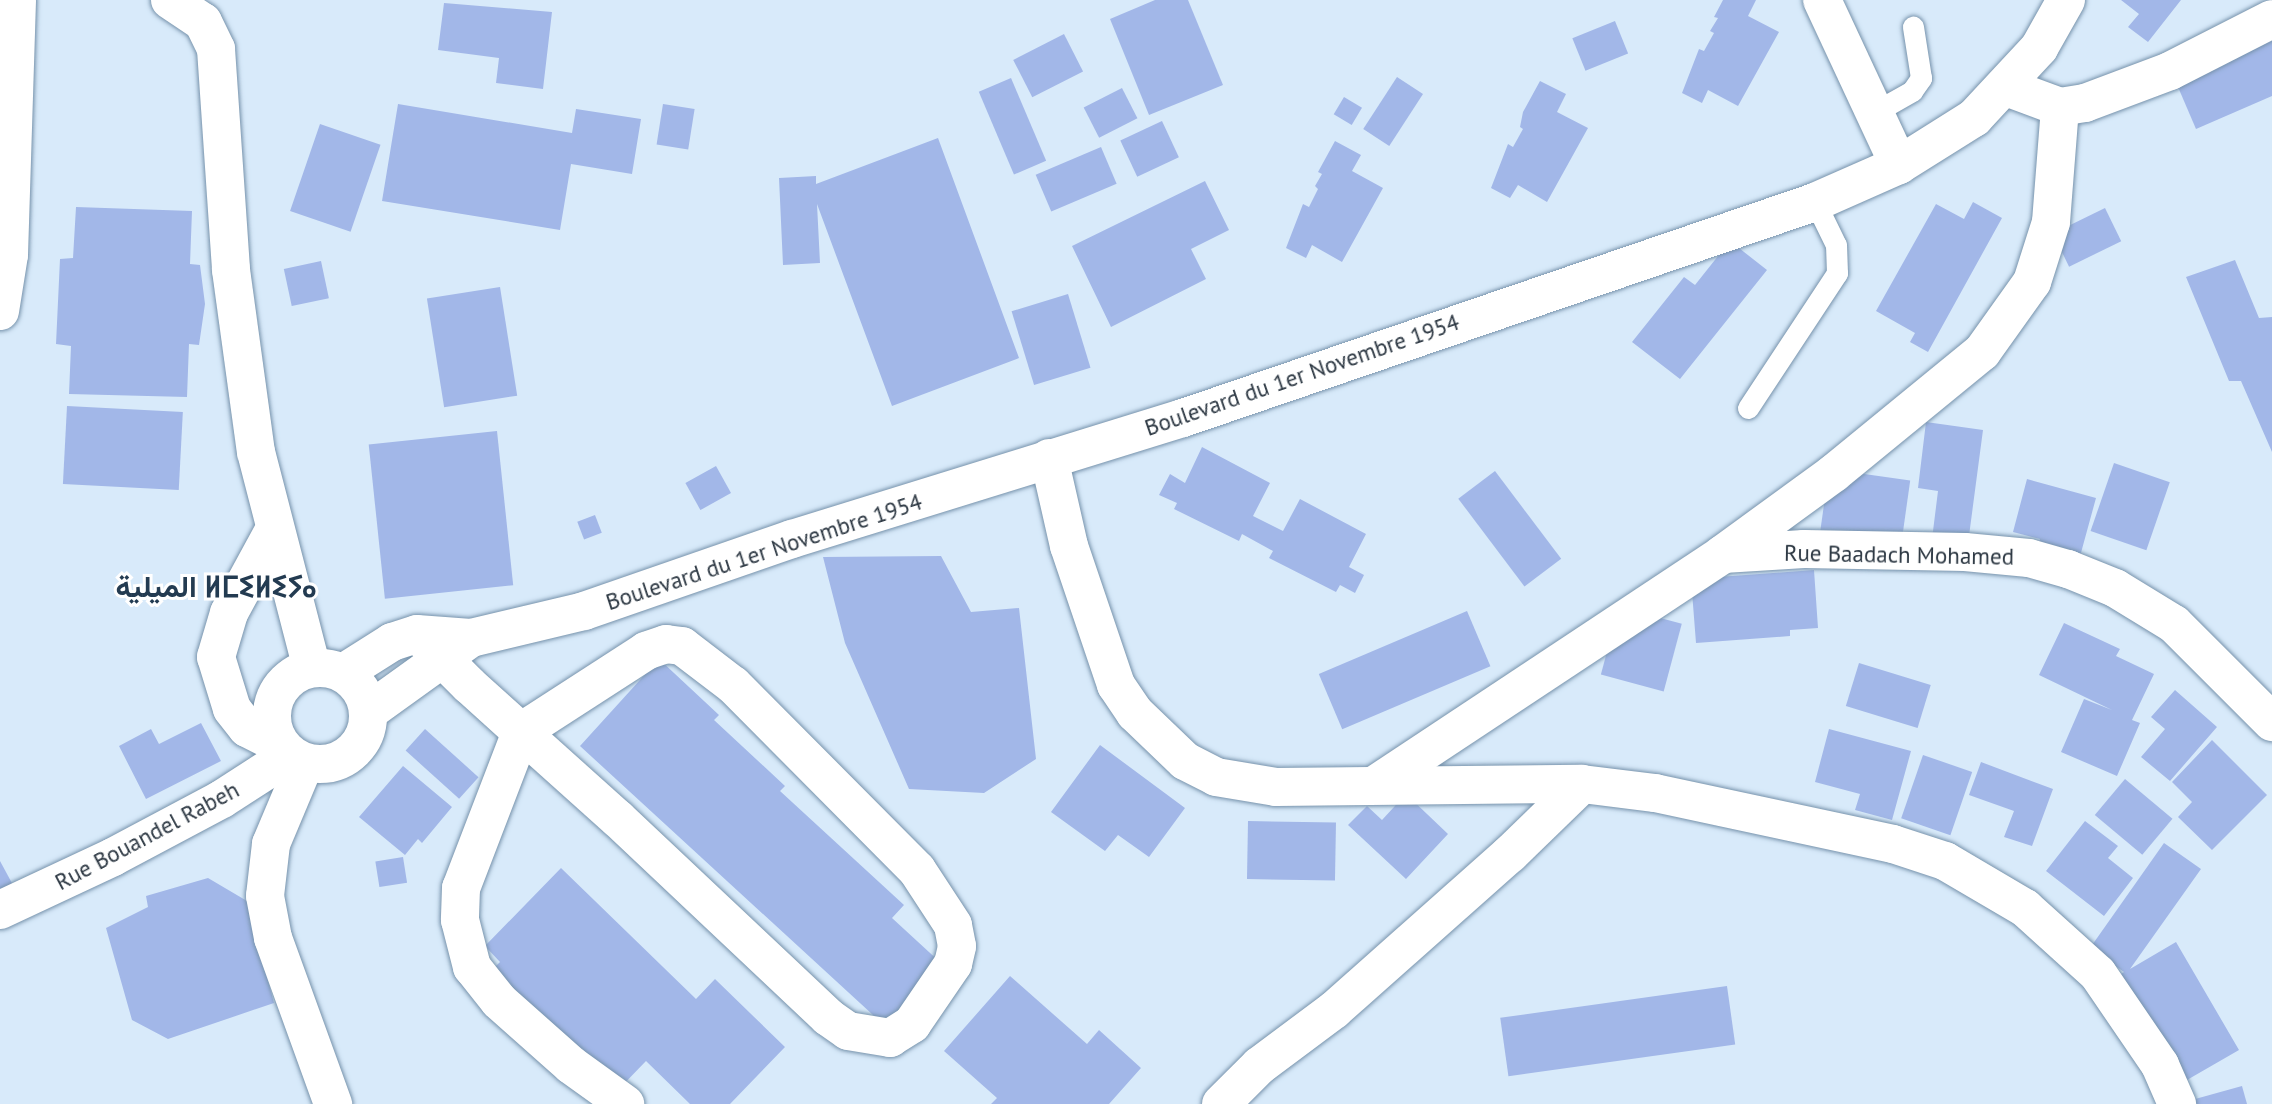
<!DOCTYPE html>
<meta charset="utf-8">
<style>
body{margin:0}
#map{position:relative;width:2272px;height:1104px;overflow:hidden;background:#d8eafa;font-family:"PT Sans",Vazirmatn,"Noto Sans Tifinagh",sans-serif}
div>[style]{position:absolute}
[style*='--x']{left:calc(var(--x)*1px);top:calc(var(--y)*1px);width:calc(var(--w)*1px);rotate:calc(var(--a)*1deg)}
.building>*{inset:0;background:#a2b7e8;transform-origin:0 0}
.roads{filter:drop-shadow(0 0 2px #7692ab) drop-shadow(0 0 2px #7692ab)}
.lane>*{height:21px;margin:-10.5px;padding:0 10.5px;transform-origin:10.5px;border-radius:10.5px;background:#fff}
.street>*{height:38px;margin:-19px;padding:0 19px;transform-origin:19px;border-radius:19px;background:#fff}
.secondary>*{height:38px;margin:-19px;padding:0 19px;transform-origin:19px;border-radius:19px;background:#fff}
.secondary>.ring{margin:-19px;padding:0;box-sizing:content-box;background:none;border:38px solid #fff;border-radius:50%}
span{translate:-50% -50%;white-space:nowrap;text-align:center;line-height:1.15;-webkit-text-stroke:6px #fff;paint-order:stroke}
.street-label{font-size:23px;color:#2d3843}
.district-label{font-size:30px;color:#233b51;font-weight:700}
</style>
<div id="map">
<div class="building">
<i style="clip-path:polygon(1155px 0,1188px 0,1223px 85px,1149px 115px,1110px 19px)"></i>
<i style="clip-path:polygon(1723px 0,1756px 0,1748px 16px,1779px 32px,1738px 106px,1708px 90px,1702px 103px,1682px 93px,1699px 49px,1704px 51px,1714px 33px,1710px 31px,1718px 18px,1714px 17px)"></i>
<i style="clip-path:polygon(2121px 0,2181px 0,2148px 42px,2128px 27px,2139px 14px)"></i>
<i style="clip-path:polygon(444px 3px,552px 12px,543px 89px,496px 83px,499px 58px,438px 50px)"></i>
<i style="left:1615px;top:21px;width:35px;height:46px;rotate:68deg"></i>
<i style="clip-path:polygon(2272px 30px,2272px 96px,2196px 129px,2172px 73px)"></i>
<i style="left:1064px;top:34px;width:42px;height:57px;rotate:63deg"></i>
<i style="left:1397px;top:77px;width:31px;height:62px;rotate:33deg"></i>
<i style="left:1011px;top:78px;width:90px;height:35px;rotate:67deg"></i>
<i style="clip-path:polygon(1540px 81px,1566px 94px,1557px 112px,1588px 128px,1547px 202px,1518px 185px,1510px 198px,1491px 188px,1508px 144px,1513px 147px,1523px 129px,1520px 127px,1523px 112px)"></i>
<i style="left:1122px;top:88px;width:34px;height:43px;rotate:63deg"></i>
<i style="left:1344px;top:97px;width:21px;height:20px;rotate:31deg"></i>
<i style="clip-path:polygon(398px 104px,572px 133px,576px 109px,641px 119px,632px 174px,571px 164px,560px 230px,382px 201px)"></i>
<i style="left:663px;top:104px;width:32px;height:41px;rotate:9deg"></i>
<i style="left:1162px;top:121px;width:40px;height:46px;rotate:65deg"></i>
<i style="left:320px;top:124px;width:64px;height:92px;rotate:19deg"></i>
<i style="clip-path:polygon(938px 138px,1019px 358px,892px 406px,817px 204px,820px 263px,783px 265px,779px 178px,816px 176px,816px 184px)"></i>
<i style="clip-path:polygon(1335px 141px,1361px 155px,1352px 171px,1383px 188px,1342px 262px,1312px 245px,1306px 258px,1286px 248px,1303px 204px,1309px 207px,1318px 189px,1315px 186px,1322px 174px,1318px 172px)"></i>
<i style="left:1101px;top:147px;width:40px;height:71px;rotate:67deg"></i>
<i style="clip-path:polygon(1205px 181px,1229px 230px,1191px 249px,1206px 279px,1111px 327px,1072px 246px)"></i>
<i style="clip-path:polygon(1973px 202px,2002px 218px,1928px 352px,1910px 342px,1915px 333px,1876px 311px,1936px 204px,1964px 219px)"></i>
<i style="clip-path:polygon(76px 207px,192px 211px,190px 264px,200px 265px,205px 304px,199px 345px,189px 344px,187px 397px,69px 394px,71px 346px,56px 344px,60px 259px,73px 258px)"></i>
<i style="left:2105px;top:208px;width:37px;height:58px;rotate:64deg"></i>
<i style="clip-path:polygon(1730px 241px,1767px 270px,1680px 379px,1632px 342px,1684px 277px,1695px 285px)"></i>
<i style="clip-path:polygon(2235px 260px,2259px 318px,2272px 317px,2272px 452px,2241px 381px,2229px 381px,2186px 277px)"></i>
<i style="left:321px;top:261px;width:38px;height:38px;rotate:78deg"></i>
<i style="left:500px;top:287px;width:110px;height:74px;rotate:81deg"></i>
<i style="left:1068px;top:294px;width:77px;height:59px;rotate:73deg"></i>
<i style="left:67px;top:406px;width:116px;height:78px;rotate:3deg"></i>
<i style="clip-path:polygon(1926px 422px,1983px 430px,1967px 551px,1931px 547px,1938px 491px,1918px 488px)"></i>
<i style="left:497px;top:431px;width:155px;height:129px;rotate:84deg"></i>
<i style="clip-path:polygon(1202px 447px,1270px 483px,1253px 516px,1283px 531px,1300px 499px,1366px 534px,1349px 567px,1364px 575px,1355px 593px,1340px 585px,1336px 592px,1269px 558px,1273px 551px,1242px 534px,1239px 541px,1174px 509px,1177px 503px,1159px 495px,1170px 474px,1185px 483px)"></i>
<i style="left:2114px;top:463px;width:59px;height:72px;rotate:19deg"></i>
<i style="left:716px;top:466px;width:31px;height:35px;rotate:61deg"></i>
<i style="left:1829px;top:469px;width:82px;height:69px;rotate:8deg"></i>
<i style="left:1495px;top:471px;width:110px;height:46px;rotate:53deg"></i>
<i style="clip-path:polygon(2027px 479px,2096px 498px,2076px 571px,2034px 560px,2040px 539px,2013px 532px)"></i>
<i style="left:595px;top:515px;width:19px;height:19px;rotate:69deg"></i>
<i style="clip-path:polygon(941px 556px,971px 612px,1019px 608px,1036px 759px,984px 793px,909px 789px,845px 643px,823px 557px)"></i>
<i style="clip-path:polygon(1814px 570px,1818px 628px,1790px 630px,1790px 636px,1696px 643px,1691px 579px)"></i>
<i style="left:1619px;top:607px;width:65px;height:70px;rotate:15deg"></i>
<i style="left:1467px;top:611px;width:60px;height:161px;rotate:67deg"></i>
<i style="clip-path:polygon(2064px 623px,2120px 649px,2116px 656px,2154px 674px,2132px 720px,2140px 723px,2117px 776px,2061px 752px,2084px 699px,2112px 710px,2039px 675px)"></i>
<i style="clip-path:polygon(659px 659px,719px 715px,714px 720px,785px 786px,780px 791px,904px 905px,892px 918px,942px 964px,885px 1026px,580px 746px)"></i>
<i style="left:1859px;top:663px;width:75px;height:45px;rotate:17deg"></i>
<i style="clip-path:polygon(2175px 690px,2217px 727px,2170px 781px,2141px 757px,2165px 729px,2151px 717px)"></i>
<i style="clip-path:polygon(201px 723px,221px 761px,146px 799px,119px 746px,151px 729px,159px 744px)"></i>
<i style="left:425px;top:729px;width:72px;height:29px;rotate:42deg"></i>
<i style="clip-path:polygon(1829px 729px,1911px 751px,1892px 820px,1855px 810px,1860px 794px,1815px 782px)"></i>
<i style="clip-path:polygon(2212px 740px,2267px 795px,2212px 850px,2178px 817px,2192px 802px,2172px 782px)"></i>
<i style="clip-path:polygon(1100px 745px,1185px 808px,1149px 857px,1118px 835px,1105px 851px,1051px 812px)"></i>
<i style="left:1923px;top:755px;width:52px;height:67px;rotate:19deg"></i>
<i style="clip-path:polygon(1981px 762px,2053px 789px,2032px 846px,2004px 837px,2014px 811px,1969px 795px)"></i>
<i style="clip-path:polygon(403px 766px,452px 807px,422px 843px,418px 839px,405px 855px,359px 817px)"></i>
<i style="left:2125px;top:779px;width:62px;height:47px;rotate:40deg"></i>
<i style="clip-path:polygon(1406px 794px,1448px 834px,1406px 879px,1348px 825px,1367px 806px,1382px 820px)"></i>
<i style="left:1248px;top:821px;width:88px;height:58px;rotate:1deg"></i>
<i style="clip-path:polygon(2085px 821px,2118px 846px,2108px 858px,2133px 878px,2104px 916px,2046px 871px)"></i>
<i style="clip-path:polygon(2164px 843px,2201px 869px,2130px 969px,2176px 942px,2239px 1050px,2180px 1084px,2118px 976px,2124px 972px,2090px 948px)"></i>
<i style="left:403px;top:857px;width:26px;height:28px;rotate:81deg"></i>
<i style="clip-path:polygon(0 861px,13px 885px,0 893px)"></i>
<i style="clip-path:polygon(561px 868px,696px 999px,715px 979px,785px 1047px,730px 1104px,690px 1104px,646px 1061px,617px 1091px,492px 970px,500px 962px,485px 946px)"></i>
<i style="clip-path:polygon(208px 878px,247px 901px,274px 1003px,168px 1039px,132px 1020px,106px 928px,148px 907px,146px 896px)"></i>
<i style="clip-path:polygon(1010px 976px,1087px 1044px,1099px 1030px,1141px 1068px,1109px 1104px,991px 1104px,997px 1098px,944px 1051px)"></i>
<i style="left:1727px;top:986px;width:59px;height:229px;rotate:82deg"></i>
<i style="clip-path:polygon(2242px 1086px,2247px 1104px,2189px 1104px,2188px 1101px)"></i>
</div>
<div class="roads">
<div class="lane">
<i style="--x:1875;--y:112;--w:43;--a:-29.6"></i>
<i style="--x:1912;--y:91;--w:16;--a:-55"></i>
<i style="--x:1921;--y:78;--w:52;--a:-98.9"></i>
<i style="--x:1748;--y:408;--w:162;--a:-56.6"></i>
<i style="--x:1837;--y:273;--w:28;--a:-92"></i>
<i style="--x:1836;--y:245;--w:48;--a:-116"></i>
</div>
<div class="street">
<i style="--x:1822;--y:0;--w:182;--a:65"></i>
<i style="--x:2006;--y:87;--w:58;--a:20.3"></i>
<i style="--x:2060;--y:107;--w:25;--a:-9"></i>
<i style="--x:2085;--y:103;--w:91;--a:-20.6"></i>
<i style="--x:2170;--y:71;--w:114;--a:-27"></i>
<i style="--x:0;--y:311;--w:57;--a:-80.9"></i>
<i style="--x:9;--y:255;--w:255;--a:-88.2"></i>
<i style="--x:1723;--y:554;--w:81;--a:-3.5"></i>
<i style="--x:1804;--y:549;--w:161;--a:1.1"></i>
<i style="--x:1965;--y:552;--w:64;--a:5.4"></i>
<i style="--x:2029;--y:558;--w:41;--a:15.8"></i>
<i style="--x:2068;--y:569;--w:51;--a:22"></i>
<i style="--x:2115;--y:588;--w:69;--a:31.4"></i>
<i style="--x:2174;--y:624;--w:139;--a:45"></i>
<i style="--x:419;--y:635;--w:71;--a:45"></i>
<i style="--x:469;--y:685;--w:70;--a:42.1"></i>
<i style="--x:521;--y:732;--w:129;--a:41.9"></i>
<i style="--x:617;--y:818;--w:290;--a:43.3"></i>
<i style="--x:828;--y:1017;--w:24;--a:35"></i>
<i style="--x:848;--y:1031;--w:43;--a:9.5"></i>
<i style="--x:890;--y:1038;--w:26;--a:-32"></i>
<i style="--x:912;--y:1024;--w:73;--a:-55.7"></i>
<i style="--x:953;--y:964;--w:18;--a:-77"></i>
<i style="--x:957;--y:946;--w:21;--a:-101"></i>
<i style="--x:953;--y:925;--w:66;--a:-123.2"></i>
<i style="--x:917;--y:870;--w:261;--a:-134.8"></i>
<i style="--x:733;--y:685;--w:64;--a:-142.6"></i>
<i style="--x:682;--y:646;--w:16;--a:-173"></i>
<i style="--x:666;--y:644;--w:21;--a:161"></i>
<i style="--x:646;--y:651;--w:149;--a:147.1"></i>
<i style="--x:521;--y:732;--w:167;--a:111"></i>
<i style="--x:461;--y:888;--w:32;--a:92"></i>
<i style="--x:460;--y:920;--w:49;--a:75.7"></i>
<i style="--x:472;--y:967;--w:43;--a:51.5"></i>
<i style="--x:499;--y:1001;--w:96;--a:41.6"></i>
<i style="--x:571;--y:1065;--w:67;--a:35.8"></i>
<i style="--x:1376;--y:784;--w:416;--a:-33.5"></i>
<i style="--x:1723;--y:554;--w:137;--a:-36.1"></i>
<i style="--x:1834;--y:473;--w:191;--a:-39.3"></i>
<i style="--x:1982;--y:352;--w:86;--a:-54.5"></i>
<i style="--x:2032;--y:282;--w:63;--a:-72.4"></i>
<i style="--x:2051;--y:222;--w:115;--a:-85.5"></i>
<i style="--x:0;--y:910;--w:125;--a:-25.1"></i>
<i style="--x:113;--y:857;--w:123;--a:-28"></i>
<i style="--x:222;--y:799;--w:81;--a:-32.9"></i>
<i style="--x:1221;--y:1104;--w:54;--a:-45"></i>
<i style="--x:1259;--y:1066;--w:94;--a:-36.7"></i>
<i style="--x:1334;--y:1010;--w:235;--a:-41.6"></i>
<i style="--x:1510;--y:854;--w:100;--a:-44.2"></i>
</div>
<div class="secondary">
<i style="--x:170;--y:0;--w:40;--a:34"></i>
<i style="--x:203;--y:22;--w:30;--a:64"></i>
<i style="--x:216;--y:49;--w:222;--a:86.1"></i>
<i style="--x:231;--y:270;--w:184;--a:82.2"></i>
<i style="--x:256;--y:452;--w:223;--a:75.5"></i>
<i style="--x:1049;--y:458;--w:90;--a:77.2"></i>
<i style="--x:1069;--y:546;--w:147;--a:71.3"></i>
<i style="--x:1116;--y:685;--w:34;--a:56"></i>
<i style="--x:1135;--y:713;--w:69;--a:43.8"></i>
<i style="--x:1185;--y:761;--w:35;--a:27"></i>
<i style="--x:1216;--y:777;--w:61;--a:9.5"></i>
<i style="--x:1276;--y:787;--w:306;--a:-0.6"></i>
<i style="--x:1582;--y:784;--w:74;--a:7"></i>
<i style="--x:1655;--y:793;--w:243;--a:12.1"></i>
<i style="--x:1893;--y:844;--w:55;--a:18.1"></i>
<i style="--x:1945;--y:861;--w:93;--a:30.4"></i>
<i style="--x:2025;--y:908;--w:98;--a:42.1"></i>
<i style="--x:2098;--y:974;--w:110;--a:55.7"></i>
<i style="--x:2160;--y:1065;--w:43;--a:66.4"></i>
<i style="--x:274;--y:530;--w:94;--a:118.5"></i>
<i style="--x:229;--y:613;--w:46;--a:106.5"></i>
<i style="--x:216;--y:657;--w:54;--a:72.9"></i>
<i style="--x:232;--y:709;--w:24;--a:52"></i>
<i style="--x:247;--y:728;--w:36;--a:27"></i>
<i class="ring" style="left:272px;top:668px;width:58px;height:58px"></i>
<i style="--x:343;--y:673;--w:58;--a:-32.3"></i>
<i style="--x:392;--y:642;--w:26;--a:-18"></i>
<i style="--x:417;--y:634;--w:54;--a:4.2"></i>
<i style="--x:471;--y:638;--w:116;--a:-13.4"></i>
<i style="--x:584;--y:611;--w:220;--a:-19.1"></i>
<i style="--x:792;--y:539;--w:409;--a:-17.2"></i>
<i style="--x:1183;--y:418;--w:668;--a:-18.87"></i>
<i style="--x:1815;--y:202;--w:92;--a:-23.8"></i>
<i style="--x:1899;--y:165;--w:89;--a:-32.1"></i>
<i style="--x:1974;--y:118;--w:96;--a:-47.1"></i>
<i style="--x:2039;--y:48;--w:55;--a:-60.6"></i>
<i style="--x:368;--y:712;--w:127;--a:-35.7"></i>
<i style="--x:305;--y:763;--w:88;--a:112.8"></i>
<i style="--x:271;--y:844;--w:52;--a:96.6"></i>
<i style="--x:265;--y:896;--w:43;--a:79.2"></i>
<i style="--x:273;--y:938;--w:177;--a:70.1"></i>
</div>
</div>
<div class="street-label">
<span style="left:1302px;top:375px;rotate:-19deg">Boulevard du 1er Novembre 1954</span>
<span style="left:764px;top:552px;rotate:-18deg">Boulevard du 1er Novembre 1954</span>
<span style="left:1899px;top:555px;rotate:1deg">Rue Baadach Mohamed</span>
<span style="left:147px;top:836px;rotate:-28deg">Rue Bouandel Rabeh</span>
</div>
<div class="district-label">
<span style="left:216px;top:586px">الميلية ⵍⵎⵉⵍⵉⵢⴰ</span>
</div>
</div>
